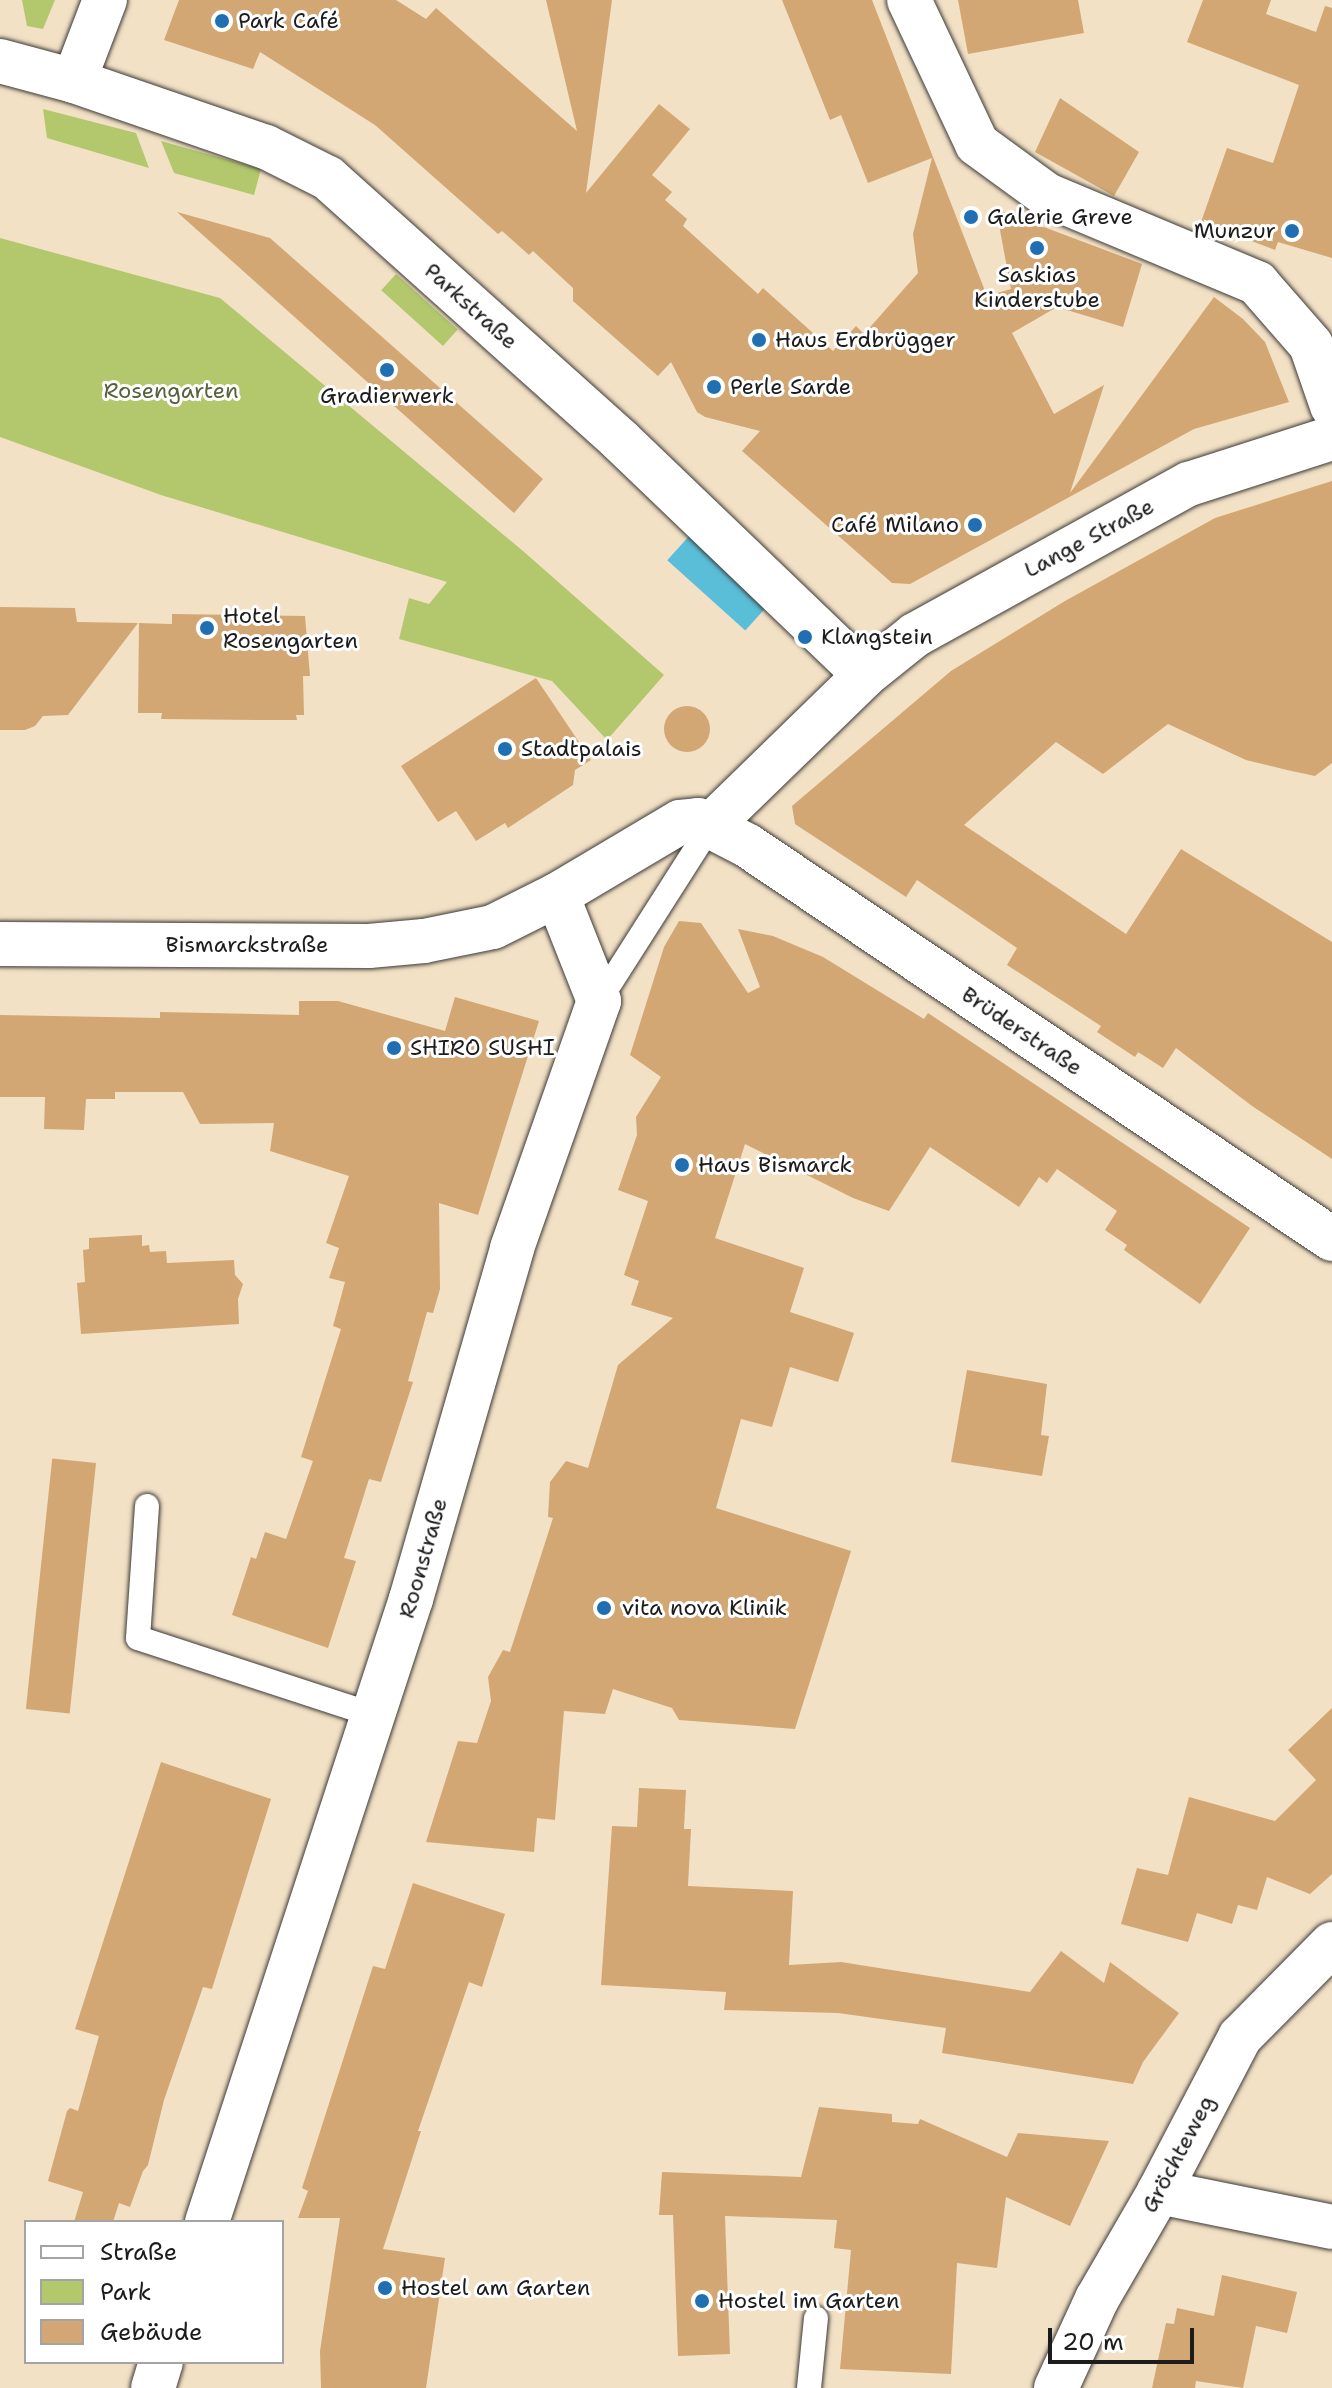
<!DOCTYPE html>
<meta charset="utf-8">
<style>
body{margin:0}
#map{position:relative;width:1332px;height:2388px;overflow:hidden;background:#f3e1c6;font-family:"Shantell Sans",sans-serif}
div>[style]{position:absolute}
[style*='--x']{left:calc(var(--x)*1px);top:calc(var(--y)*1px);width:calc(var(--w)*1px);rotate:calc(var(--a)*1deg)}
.green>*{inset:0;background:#b3c86d;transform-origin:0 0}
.water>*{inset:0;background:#5bbed9;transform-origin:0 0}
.building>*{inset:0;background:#d2a774;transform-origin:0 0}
.round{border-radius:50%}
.roads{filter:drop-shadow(0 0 2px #3c3a36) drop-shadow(0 0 2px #3c3a36)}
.lane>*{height:24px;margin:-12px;padding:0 12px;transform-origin:12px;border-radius:12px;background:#fff}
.street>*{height:44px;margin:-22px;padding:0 22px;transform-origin:22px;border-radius:22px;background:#fff}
.secondary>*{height:44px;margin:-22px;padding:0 22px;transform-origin:22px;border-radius:22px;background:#fff}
.dots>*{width:22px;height:22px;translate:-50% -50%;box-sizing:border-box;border:4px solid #fff;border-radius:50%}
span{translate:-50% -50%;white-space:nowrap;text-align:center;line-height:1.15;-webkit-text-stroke:6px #fff;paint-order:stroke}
.poi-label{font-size:22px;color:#1c1c1c}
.left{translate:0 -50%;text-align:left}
.right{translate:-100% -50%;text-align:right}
.street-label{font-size:22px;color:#1c1c1c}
.park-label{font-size:22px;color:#58613c}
.legend{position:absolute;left:24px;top:2220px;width:260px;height:144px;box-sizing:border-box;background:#fff;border:2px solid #a4a4a4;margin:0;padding:10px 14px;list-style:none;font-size:24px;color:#1c1c1c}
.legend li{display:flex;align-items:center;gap:16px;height:40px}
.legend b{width:40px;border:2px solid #a4a4a4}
.scale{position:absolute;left:1048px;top:2328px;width:146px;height:36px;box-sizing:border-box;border:4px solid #1c1c1c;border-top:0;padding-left:10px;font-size:24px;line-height:28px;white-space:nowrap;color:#1c1c1c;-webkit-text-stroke:6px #fff;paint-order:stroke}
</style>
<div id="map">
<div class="green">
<i style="clip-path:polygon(22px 0,55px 0,43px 29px,27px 26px)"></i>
<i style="clip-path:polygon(43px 109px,136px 133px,149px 168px,47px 138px)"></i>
<i style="clip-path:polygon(161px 141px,261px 169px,254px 195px,174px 173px)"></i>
<i style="clip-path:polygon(0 238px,220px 298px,523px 551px,664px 675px,607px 740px,552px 681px,399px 639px,409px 598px,429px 604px,447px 582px,161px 495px,0 437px)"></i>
<i style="left:396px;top:274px;width:83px;height:22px;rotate:42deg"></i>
</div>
<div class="water">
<i style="left:690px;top:535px;width:105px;height:34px;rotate:42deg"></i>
</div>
<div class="building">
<i style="clip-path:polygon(179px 0,396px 0,426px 19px,436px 8px,577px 131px,546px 0,612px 0,586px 193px,659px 104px,690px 129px,652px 175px,672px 192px,665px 200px,687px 219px,683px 226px,758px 294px,763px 288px,833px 351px,856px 326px,864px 334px,918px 273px,913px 234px,932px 158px,868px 183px,841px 115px,830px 120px,782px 0,872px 0,987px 296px,1011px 289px,996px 209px,1142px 264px,1123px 327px,1057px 307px,1012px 333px,1054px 414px,1104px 385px,1070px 493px,1214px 297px,1243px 319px,1265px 342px,1289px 402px,1194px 429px,910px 584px,892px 583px,742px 451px,760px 431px,705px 417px,697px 412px,671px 362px,658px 376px,573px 301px,573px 288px,533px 251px,529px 255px,502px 231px,498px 234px,375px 125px,260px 52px,253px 69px,164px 40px)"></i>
<i style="clip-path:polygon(958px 0,1078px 0,1084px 33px,968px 54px)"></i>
<i style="clip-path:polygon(1203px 0,1271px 0,1266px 14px,1316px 32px,1325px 6px,1332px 8px,1332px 258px,1278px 242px,1275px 250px,1201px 222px,1227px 148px,1273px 163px,1299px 85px,1187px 42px)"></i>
<i style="clip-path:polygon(1060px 98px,1139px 152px,1114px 196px,1035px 152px)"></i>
<i style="clip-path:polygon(177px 212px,270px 238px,543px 479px,514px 513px)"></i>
<i style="clip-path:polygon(1332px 481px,1332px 763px,1315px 776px,1287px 770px,1246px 760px,1168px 724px,1103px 774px,1056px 742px,964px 825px,1126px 934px,1181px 849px,1332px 942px,1332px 1159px,1252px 1106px,1176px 1048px,1163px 1068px,1138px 1052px,1135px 1057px,1097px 1032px,1101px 1026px,1007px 965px,1017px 948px,917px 880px,906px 897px,795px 824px,792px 806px,951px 671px,1065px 601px,1215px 518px)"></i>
<i style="clip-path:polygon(0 607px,75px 608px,77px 622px,138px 623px,68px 715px,43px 716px,35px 726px,25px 730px,0 730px)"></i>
<i style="clip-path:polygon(172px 614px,305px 616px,310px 676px,303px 676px,304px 715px,296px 715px,297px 720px,259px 720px,161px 719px,162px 713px,138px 713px,139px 623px,172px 624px)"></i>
<i style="clip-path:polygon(536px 678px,591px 760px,575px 770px,573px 785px,508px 828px,505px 823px,476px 841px,456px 811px,438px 822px,401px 766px)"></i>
<i class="round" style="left:664px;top:706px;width:46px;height:46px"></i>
<i style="clip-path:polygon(679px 921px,701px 923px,748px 993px,760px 987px,738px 929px,773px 936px,823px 957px,924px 1019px,928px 1013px,1250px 1228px,1200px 1304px,1124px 1250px,1127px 1245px,1105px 1230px,1117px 1211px,1057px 1169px,1047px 1183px,1039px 1177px,1019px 1207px,930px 1147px,889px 1211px,853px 1198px,745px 1144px,715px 1238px,804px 1268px,790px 1312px,854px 1333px,838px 1382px,790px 1367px,772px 1427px,741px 1419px,716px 1508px,851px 1551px,795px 1729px,679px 1720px,672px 1708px,613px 1689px,605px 1714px,564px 1711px,555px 1820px,537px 1818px,534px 1852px,426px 1842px,458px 1741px,477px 1743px,491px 1701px,488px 1677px,503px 1650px,510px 1652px,553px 1518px,548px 1517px,550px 1482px,566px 1461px,588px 1468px,618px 1365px,673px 1318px,631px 1305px,639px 1281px,624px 1275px,648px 1201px,618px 1190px,637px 1135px,636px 1117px,661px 1077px,630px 1055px,664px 947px)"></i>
<i style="clip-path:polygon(455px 997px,539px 1021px,478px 1215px,439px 1203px,440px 1289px,433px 1313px,427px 1312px,408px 1381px,413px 1382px,381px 1482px,369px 1479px,344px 1558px,356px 1561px,328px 1648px,232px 1615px,251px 1557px,256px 1559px,265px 1532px,286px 1539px,313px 1461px,301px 1457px,341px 1329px,333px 1326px,345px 1282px,329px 1278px,339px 1248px,326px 1243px,349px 1176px,270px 1151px,274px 1123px,200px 1124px,183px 1092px,115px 1092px,115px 1099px,86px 1099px,84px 1130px,44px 1129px,45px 1097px,0 1097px,0 1015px,160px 1018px,160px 1012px,299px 1015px,299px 1001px,338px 1001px,445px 1031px)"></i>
<i style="clip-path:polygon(142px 1235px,142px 1246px,149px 1245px,150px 1252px,166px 1251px,167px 1263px,234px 1260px,235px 1275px,243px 1284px,238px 1299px,239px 1324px,81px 1334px,77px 1283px,85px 1282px,83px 1250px,89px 1249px,89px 1238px)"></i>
<i style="clip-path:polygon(967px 1370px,1047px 1384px,1041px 1435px,1049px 1436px,1042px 1476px,951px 1462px)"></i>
<i style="left:96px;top:1463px;width:252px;height:44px;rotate:96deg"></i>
<i style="clip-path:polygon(1332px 1708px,1332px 1874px,1310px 1894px,1267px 1877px,1257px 1910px,1238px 1905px,1232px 1924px,1197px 1913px,1188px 1942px,1121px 1924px,1137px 1868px,1168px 1875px,1189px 1797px,1275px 1821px,1316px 1780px,1288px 1750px)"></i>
<i style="clip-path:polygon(161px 1762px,271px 1799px,212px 1989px,203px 1987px,164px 2100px,148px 2165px,143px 2171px,130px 2207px,119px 2203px,113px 2222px,74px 2222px,83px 2192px,48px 2181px,67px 2111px,70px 2108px,78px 2111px,99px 2036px,75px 2029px)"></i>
<i style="clip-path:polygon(639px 1788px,686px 1790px,684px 1829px,691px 1829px,688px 1886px,793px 1891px,789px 1965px,841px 1962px,1030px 1992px,1061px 1951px,1104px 1983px,1110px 1962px,1179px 2013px,1143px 2062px,1133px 2084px,942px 2053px,946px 2028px,838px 2013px,724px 2010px,726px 1992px,601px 1985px,612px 1826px,637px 1827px)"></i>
<i style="clip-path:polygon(413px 1883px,505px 1914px,482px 1987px,469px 1982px,418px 2131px,421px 2131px,383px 2249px,445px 2258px,426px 2388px,321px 2388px,320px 2351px,340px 2218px,298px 2218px,308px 2191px,302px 2188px,373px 1966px,385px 1969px)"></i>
<i style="clip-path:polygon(819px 2107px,892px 2114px,892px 2122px,918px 2124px,920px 2119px,1007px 2157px,1018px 2133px,1109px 2141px,1070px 2226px,1006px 2197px,997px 2268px,957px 2263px,951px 2374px,840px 2369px,851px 2250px,834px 2248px,837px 2220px,725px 2216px,730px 2354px,678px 2356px,673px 2215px,659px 2215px,662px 2172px,801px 2177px)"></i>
<i style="clip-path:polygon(1222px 2275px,1297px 2292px,1287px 2333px,1256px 2326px,1243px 2388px,1196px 2381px,1195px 2388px,1152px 2388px,1166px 2323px,1174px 2324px,1177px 2308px,1214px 2316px)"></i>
</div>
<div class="roads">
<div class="lane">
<i style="--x:599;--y:1001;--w:209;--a:-57.5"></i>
<i style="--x:147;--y:1506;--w:132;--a:93.9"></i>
<i style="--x:138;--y:1638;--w:247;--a:18.1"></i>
<i style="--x:809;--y:2388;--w:70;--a:-84.3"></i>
</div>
<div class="street">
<i style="--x:909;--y:0;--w:159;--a:64.7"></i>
<i style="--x:977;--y:144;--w:87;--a:36.1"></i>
<i style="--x:1047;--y:195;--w:228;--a:22.7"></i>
<i style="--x:1257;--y:283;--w:82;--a:48.9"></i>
<i style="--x:1311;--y:345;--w:65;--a:71"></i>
<i style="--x:0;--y:61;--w:77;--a:15.1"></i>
<i style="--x:74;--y:81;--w:203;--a:19"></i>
<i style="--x:266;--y:147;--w:69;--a:26.6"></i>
<i style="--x:328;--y:178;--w:392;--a:41.9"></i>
<i style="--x:620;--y:440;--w:339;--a:43.8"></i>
<i style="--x:74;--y:81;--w:87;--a:-69.1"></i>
<i style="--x:711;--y:825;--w:215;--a:-44.2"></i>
<i style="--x:865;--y:675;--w:64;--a:-38.7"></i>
<i style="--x:915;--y:635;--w:313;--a:-28.9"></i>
<i style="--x:1189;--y:484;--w:150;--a:-17.8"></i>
<i style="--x:1159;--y:2192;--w:177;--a:11.4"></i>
<i style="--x:207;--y:2222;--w:656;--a:-71.87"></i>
<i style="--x:411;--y:1599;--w:365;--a:-73.9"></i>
<i style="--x:512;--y:1248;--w:262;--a:-70.6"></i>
<i style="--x:599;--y:1001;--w:114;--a:-111.6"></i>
<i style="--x:153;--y:2388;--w:27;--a:-73"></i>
</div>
<div class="secondary">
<i style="--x:0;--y:944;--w:369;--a:0.3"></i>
<i style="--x:369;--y:946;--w:55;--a:-5.2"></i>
<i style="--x:424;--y:941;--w:70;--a:-11.5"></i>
<i style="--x:493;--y:927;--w:72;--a:-26.6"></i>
<i style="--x:557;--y:895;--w:143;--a:-30.7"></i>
<i style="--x:680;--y:822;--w:18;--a:-6"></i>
<i style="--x:698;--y:820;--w:56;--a:27.5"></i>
<i style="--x:748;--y:846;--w:704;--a:33.94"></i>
<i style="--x:1056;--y:2388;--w:98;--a:-65.3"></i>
<i style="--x:1097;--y:2299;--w:124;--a:-59.9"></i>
<i style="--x:1159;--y:2192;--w:175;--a:-62.4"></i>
<i style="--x:1240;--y:2037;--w:131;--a:-45.3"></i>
</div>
</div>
<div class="dots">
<i style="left:222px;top:21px;background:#1f6fb2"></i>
<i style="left:971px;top:217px;background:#1f6fb2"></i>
<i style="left:1292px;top:231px;background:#1f6fb2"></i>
<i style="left:1037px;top:248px;background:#1f6fb2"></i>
<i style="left:759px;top:340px;background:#1f6fb2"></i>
<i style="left:387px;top:370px;background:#1f6fb2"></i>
<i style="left:714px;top:387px;background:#1f6fb2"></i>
<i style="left:975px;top:525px;background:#1f6fb2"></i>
<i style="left:207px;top:628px;background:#1f6fb2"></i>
<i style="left:805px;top:637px;background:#1f6fb2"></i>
<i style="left:505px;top:749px;background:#1f6fb2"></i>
<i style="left:394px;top:1048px;background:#1f6fb2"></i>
<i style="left:682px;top:1165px;background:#1f6fb2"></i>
<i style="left:604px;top:1608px;background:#1f6fb2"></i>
<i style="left:385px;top:2288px;background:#1f6fb2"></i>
<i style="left:702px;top:2301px;background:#1f6fb2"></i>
</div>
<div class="poi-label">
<span class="left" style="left:238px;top:21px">Park Café</span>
<span class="left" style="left:987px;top:217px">Galerie Greve</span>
<span class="right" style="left:1276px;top:231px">Munzur</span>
<span style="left:1037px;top:287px">Saskias<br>Kinderstube</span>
<span class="left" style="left:775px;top:340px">Haus Erdbrügger</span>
<span class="left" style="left:730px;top:387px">Perle Sarde</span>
<span style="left:387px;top:396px">Gradierwerk</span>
<span class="right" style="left:959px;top:525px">Café Milano</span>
<span class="left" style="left:223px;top:628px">Hotel<br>Rosengarten</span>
<span class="left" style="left:821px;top:637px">Klangstein</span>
<span class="left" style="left:521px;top:749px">Stadtpalais</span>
<span class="left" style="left:410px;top:1048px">SHIRO SUSHI</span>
<span class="left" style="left:698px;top:1165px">Haus Bismarck</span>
<span class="left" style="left:622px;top:1608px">vita nova Klinik</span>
<span class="left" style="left:401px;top:2288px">Hostel am Garten</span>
<span class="left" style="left:718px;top:2301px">Hostel im Garten</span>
</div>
<div class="street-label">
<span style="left:471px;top:306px;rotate:42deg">Parkstraße</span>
<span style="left:1089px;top:538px;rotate:-28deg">Lange Straße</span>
<span style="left:247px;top:945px">Bismarckstraße</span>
<span style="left:1022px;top:1031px;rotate:34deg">Brüderstraße</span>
<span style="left:423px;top:1558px;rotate:-74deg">Roonstraße</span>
<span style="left:1178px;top:2154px;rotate:-62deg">Gröchteweg</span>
</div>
<div class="park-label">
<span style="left:171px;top:391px">Rosengarten</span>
</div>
<ul class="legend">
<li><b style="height:10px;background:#fff"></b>Straße</li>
<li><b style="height:22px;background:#b3c86d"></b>Park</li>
<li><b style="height:22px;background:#d2a774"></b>Gebäude</li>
</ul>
<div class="scale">20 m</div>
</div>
